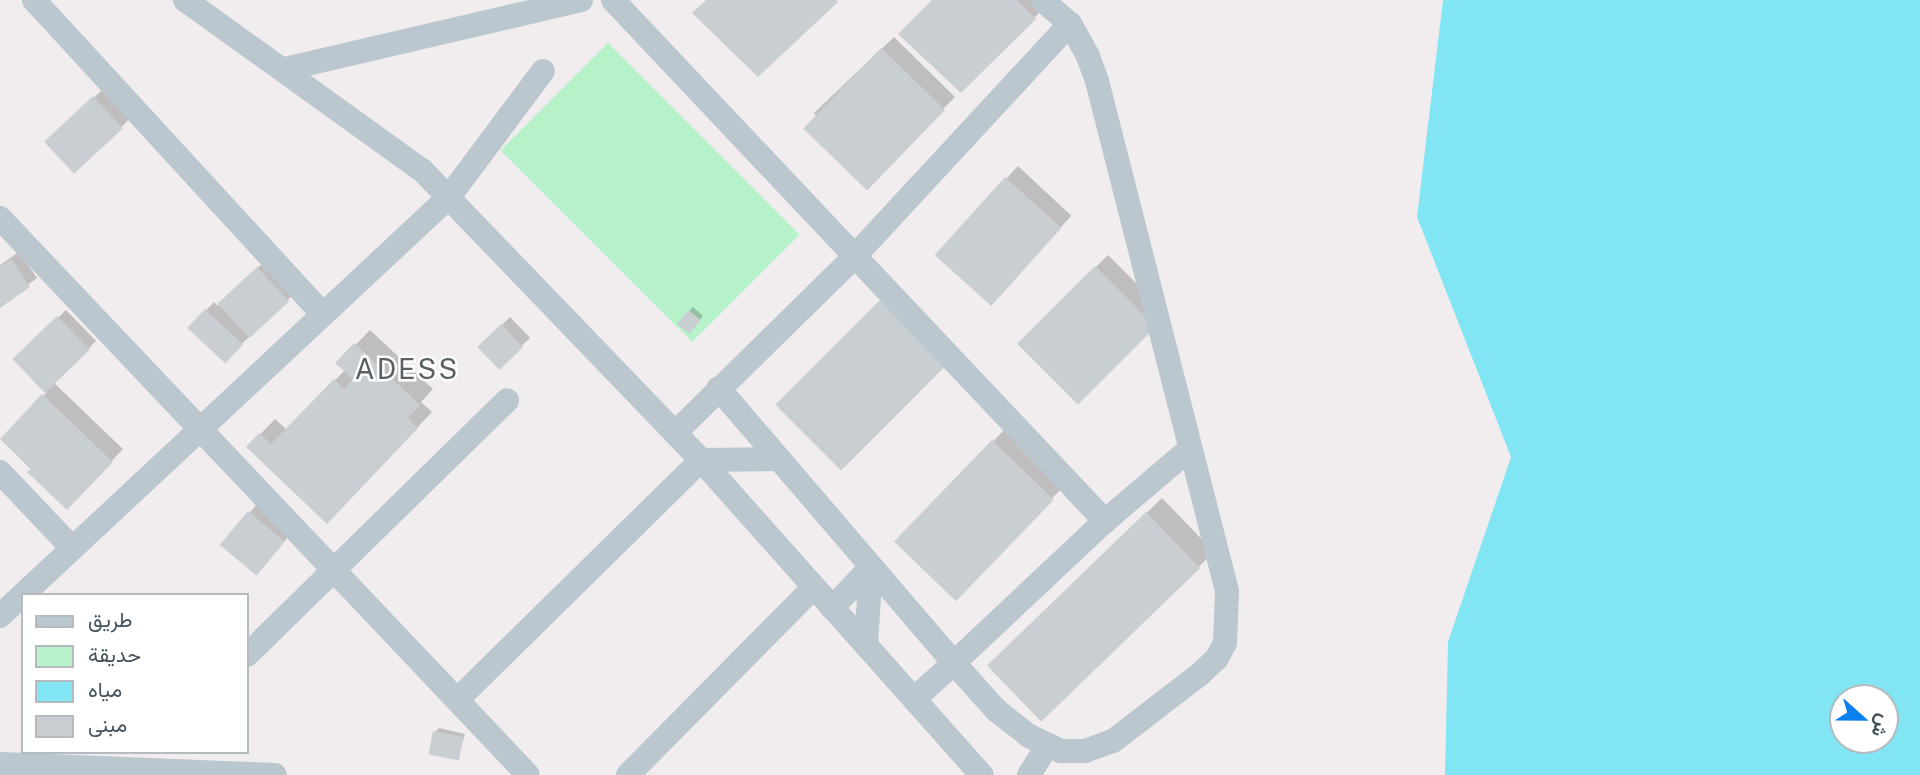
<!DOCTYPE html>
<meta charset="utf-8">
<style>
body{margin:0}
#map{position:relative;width:1920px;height:775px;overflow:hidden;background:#f1edee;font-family:"Public Sans",Vazirmatn,sans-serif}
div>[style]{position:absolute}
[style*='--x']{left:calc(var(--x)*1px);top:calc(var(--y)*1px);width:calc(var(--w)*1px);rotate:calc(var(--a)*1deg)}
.green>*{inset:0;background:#b8f2ca;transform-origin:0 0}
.water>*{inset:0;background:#81e5f3}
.shadow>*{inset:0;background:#0003;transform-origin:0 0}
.building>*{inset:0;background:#c9ced3;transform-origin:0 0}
.street>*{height:24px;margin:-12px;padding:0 12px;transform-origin:12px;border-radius:12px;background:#bac7ce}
span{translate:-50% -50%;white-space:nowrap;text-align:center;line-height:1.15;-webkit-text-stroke:5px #fff;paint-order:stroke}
.quarter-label{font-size:28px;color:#5a5f63;letter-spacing:2px}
.legend{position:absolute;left:21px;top:593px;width:228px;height:161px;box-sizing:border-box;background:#fff;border:2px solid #b4babe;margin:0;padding:9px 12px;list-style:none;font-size:21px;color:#44535d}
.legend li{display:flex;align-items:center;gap:14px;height:35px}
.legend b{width:35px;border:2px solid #b4babe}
.north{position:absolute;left:1829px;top:684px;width:70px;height:70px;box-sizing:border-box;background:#fff;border:2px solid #b4babe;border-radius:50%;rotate:111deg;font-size:19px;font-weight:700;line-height:28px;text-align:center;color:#44535d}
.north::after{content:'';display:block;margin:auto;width:24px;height:32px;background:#0a80ee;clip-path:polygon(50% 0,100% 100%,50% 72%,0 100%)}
</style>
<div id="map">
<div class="green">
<i style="left:608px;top:43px;width:271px;height:152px;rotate:45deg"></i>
</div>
<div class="water">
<i style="clip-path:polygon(evenodd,1443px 0,1920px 0,1920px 775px,1445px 775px,1448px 642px,1511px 457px,1417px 217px,1443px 0,1843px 698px,1885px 698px,1885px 740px,1843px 740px,1843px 698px)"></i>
</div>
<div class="shadow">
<i style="clip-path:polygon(934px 0,1040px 0,1046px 6px,961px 91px)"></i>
<i style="clip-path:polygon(894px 37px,955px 97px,866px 187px,814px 113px)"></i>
<i style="left:102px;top:90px;width:40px;height:76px;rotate:46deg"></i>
<i style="left:1018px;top:166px;width:73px;height:120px;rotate:43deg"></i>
<i style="clip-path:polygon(19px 252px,37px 278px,0 306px,0 265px)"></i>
<i style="clip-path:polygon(1108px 255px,1167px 314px,1020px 343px)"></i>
<i style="clip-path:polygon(266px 260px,296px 292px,224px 361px,189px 328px,214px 302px,218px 306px)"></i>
<i style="clip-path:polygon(693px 307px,703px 316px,692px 329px,678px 324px)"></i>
<i style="clip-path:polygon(66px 310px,96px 341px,54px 383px,123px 449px,67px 508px,2px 439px,47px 392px,15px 359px)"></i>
<i style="left:510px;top:317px;width:29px;height:42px;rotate:46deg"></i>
<i style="clip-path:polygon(370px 330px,433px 389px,421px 402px,432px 412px,342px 507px,248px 447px,275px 419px,287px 430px,345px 370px,338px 363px)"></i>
<i style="left:1005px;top:429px;width:82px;height:156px;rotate:44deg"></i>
<i style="left:1162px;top:498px;width:75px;height:241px;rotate:46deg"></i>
<i style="clip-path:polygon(257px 504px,291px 533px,265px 565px,222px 545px)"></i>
<i style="clip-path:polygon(439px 728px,465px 734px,457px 759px,435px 732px)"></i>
</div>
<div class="building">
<i style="clip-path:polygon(706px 0,836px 0,838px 2px,758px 77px,692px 13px)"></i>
<i style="clip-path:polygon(932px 0,1017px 0,1036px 19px,961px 93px,898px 34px)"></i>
<i style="left:881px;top:48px;width:89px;height:112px;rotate:44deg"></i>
<i style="left:93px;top:96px;width:44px;height:67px;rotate:47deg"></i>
<i style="left:1005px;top:177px;width:76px;height:105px;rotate:42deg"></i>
<i style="clip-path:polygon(11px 259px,30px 287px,0 308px,0 266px)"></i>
<i style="left:1095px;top:266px;width:86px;height:110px;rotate:45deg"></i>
<i style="left:257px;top:267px;width:47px;height:54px;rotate:47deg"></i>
<i style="left:880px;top:300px;width:93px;height:148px;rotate:45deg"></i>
<i style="left:205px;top:309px;width:52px;height:26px;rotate:43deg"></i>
<i style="left:688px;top:310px;width:16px;height:18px;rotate:38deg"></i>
<i style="left:57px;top:316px;width:47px;height:62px;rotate:46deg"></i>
<i style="left:501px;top:324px;width:32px;height:33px;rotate:46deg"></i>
<i style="clip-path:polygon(354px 343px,420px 405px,408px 418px,418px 428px,327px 524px,246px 447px,259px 433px,271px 444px,334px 379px,344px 389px,353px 379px,335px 363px)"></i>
<i style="clip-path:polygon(42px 394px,113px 462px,67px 510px,27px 472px,31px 469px,0 439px)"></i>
<i style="left:992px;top:440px;width:86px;height:141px;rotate:44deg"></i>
<i style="left:248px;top:511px;width:48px;height:44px;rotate:40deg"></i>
<i style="left:1146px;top:512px;width:78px;height:221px;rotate:46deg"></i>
<i style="left:433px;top:731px;width:31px;height:24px;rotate:11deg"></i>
</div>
<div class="street">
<i style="--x:34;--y:0;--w:427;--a:47.4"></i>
<i style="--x:185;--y:0;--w:292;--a:35.7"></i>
<i style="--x:422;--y:170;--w:402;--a:46.1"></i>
<i style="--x:701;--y:460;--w:422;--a:48.3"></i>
<i style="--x:613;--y:0;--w:717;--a:46.64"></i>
<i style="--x:1105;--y:521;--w:207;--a:136.8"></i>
<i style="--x:954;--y:663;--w:362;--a:-130.6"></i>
<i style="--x:285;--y:69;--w:304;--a:-13.1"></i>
<i style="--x:0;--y:218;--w:767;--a:46.53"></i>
<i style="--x:675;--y:433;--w:251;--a:-44.5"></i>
<i style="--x:854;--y:257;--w:318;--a:-47.2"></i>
<i style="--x:0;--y:472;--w:105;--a:46.5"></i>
<i style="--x:1105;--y:521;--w:111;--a:-40.3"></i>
<i style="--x:832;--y:608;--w:57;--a:-46.4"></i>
<i style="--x:871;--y:567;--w:78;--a:93.7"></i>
<i style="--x:0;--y:616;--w:614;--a:-43.02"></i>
<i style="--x:449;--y:197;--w:157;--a:-53.3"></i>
<i style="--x:247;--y:655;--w:364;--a:-44.4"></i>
<i style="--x:914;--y:699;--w:54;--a:-42"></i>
<i style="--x:954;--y:663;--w:63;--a:48.2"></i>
<i style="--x:996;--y:710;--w:42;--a:38.2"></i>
<i style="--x:1029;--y:736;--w:35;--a:25"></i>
<i style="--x:1061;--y:751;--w:24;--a:0"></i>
<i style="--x:1085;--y:751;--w:30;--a:-20"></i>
<i style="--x:1113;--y:741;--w:110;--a:-37.6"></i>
<i style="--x:1200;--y:674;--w:23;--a:-43"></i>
<i style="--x:1217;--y:658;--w:17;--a:-62"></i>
<i style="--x:1225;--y:643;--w:52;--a:-87.8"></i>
<i style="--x:1227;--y:591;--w:526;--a:-104.3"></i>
<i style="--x:1097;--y:81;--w:27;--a:-110"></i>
<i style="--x:1088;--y:56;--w:37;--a:-119"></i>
<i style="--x:1070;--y:24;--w:37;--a:-139"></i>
<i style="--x:457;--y:700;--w:342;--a:-44.5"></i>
<i style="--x:701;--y:460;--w:77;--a:-0.7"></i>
<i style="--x:0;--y:764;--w:275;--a:2.3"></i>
<i style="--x:628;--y:775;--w:264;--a:-45.3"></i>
<i style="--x:1029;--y:775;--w:36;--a:-58"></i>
</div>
<div class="quarter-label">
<span style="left:407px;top:369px">ADESS</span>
</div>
<ul class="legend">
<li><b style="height:9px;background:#bac7ce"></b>طريق</li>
<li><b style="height:19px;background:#b8f2ca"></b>حديقة</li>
<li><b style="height:19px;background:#81e5f3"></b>مياه</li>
<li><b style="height:19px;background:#c9ced3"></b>مبنى</li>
</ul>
<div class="north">ش</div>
</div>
